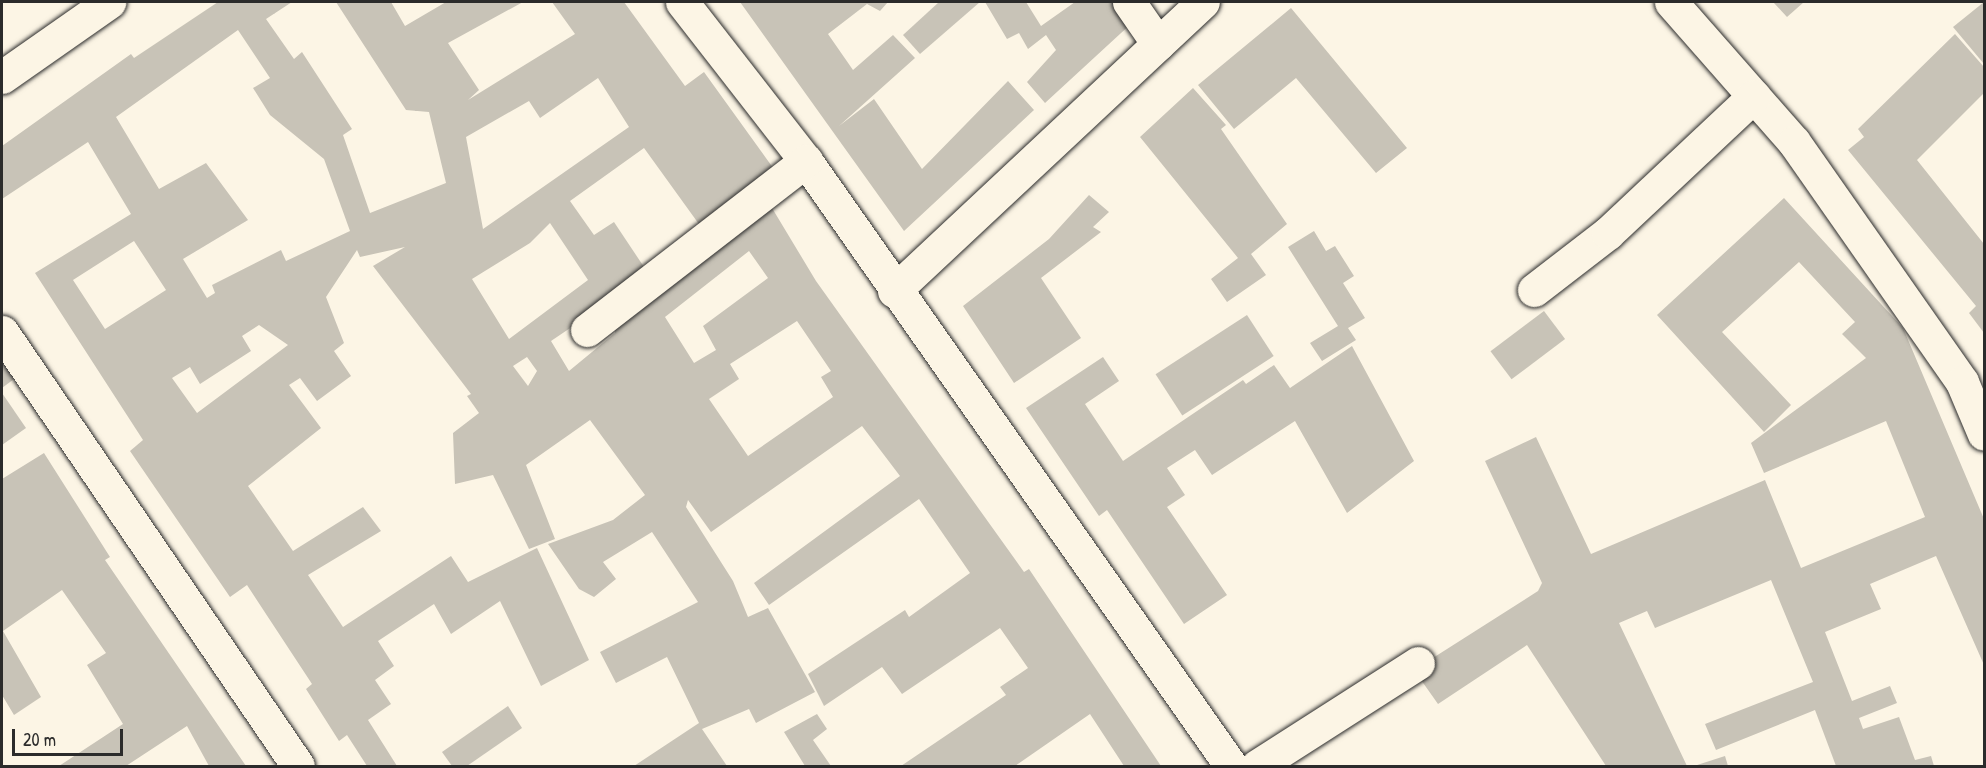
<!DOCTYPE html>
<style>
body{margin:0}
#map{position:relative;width:1986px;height:768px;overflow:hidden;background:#fcf5e5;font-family:"Patrick Hand",sans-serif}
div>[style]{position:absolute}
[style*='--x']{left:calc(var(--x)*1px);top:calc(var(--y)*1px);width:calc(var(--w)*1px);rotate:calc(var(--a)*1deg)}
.building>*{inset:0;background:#c8c3b7;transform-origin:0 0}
.roads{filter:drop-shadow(0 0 2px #2b2b2b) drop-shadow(0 0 2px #2b2b2b)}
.minor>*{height:33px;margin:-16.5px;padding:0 16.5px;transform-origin:16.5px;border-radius:16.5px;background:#fcf5e5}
span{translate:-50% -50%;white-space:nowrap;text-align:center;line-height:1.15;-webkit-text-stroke:4.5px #fcf5e5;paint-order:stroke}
.frame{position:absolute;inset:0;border:3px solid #2b2b2b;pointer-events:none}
.scale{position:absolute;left:12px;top:729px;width:111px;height:27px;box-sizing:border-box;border:3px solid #2b2b2b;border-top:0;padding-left:8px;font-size:18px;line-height:21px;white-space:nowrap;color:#2b2b2b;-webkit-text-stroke:4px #fcf5e5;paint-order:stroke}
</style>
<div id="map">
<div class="building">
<i style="clip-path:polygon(evenodd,218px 2px,292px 2px,266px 19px,294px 59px,302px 52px,352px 129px,343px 135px,370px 213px,446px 183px,429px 112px,406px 110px,336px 2px,391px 2px,405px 26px,446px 2px,523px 2px,448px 43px,479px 90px,468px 100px,575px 34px,552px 2px,624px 2px,685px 86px,704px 72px,776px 172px,701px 227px,644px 148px,570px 201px,594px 235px,614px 222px,646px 270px,628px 289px,551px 341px,569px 371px,615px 333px,614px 318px,769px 203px,816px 281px,1024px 572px,1029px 569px,1161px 766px,1124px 766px,1090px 714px,1015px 766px,901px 766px,1006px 695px,1000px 687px,1028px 668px,1000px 628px,902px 694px,882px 667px,824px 706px,808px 674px,905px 610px,909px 617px,970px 573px,919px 499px,769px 605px,754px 583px,900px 476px,862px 426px,711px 532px,688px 500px,686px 507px,733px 581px,748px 617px,768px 608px,815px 692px,756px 723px,749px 709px,702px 729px,727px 766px,634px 766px,699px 723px,667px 657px,616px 683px,600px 652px,698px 602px,652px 532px,603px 562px,616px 579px,594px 597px,579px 589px,548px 544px,613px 520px,645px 495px,590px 420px,526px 465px,555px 539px,529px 549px,493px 475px,455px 484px,453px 433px,479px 413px,467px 396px,471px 394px,373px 266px,405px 247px,360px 257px,357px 250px,326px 297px,344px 343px,334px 351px,351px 376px,317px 401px,300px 378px,289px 385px,321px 428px,248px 486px,293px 551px,363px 507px,381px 531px,308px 575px,343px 627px,451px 556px,468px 582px,537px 548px,589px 660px,541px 686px,500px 601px,451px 634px,434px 604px,378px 641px,394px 666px,375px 680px,391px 704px,368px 720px,397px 766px,367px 766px,347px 735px,339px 741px,306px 689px,312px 684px,247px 585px,230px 597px,130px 451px,143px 440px,35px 273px,131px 214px,88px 142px,2px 199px,2px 146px,131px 54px,134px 58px,218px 2px,238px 30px,270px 78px,253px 88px,270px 115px,324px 159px,350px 231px,286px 261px,281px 250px,212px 285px,215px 293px,207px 298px,183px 259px,248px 220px,206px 163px,159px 189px,116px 117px,238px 30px,218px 2px,598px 78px,629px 127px,483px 229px,466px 137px,529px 101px,540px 118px,598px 78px,218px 2px,550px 223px,588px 280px,509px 339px,472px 279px,530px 243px,550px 223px,218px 2px,134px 241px,166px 290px,105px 329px,73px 280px,134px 241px,218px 2px,749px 251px,768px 278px,703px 326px,716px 350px,694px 363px,665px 317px,749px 251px,218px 2px,797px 321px,831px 371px,821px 377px,833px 397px,748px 456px,709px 399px,739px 379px,730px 364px,797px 321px,218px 2px,259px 325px,288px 345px,197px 413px,172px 378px,190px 367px,200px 384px,251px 351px,242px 336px,259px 325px,218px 2px,527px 357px,537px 371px,528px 386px,513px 366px,527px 357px)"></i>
<i style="clip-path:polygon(740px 2px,888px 2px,880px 11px,867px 4px,828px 34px,853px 70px,893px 35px,915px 58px,839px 126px,874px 99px,922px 169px,1008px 81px,1034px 110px,904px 231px)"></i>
<i style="clip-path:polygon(939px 2px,980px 2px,920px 54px,903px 35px)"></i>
<i style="clip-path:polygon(985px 2px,1026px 2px,1041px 26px,1075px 2px,1119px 2px,1133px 22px,1045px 103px,1027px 82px,1056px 50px,1046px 35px,1028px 49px,1019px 33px,1007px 39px)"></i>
<i style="clip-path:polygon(1773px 2px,1804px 2px,1787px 17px)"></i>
<i style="clip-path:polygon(1984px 2px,1984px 64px,1953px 27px)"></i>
<i style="clip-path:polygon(1291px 8px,1407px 148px,1376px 173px,1296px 78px,1234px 129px,1198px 85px)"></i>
<i style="clip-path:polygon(1955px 34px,1984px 67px,1984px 93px,1917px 160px,1984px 244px,1984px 333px,1969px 313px,1976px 306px,1848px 150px,1864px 137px,1858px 129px)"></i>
<i style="clip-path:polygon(1193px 88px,1226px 125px,1221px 129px,1287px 224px,1251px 254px,1266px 275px,1227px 302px,1211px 279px,1238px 258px,1140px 137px)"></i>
<i style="clip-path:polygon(1089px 195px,1109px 212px,1093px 227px,1101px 232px,1041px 278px,1081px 338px,1014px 383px,963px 306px,1049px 239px)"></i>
<i style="clip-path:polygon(1784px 198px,1903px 328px,1984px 519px,1984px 665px,1936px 556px,1870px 584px,1881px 609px,1825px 632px,1852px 701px,1890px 686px,1897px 703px,1859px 718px,1863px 729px,1899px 717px,1915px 760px,1931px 756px,1934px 766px,1836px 766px,1815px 710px,1716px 750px,1705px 724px,1813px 682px,1771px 580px,1655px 628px,1647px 611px,1619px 623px,1687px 766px,1606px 766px,1527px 645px,1438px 704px,1414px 670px,1538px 591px,1542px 583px,1485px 461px,1536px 437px,1591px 554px,1765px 480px,1801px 568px,1925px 517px,1886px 421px,1764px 473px,1751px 443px,1866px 358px,1842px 334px,1855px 322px,1799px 262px,1722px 332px,1791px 405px,1764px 432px,1657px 315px)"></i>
<i style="clip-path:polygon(1314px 231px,1326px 251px,1335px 246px,1354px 276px,1343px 283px,1365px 318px,1348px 328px,1356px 340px,1322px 361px,1310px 343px,1338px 326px,1288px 247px)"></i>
<i style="left:1544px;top:311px;width:35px;height:67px;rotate:53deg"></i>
<i style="left:1247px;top:315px;width:49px;height:109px;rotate:57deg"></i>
<i style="clip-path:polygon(1352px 346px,1414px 461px,1347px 513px,1295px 421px,1212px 475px,1195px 450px,1167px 468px,1185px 495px,1167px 507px,1227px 595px,1184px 624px,1107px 510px,1099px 516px,1026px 408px,1103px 357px,1119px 381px,1085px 404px,1123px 461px,1243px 380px,1246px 384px,1274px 365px,1290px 388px)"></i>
<i style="clip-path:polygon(2px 361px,14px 379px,2px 388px)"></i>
<i style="clip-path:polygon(2px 393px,26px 428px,2px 445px)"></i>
<i style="clip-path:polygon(44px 453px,110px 557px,105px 560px,246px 766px,209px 766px,187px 726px,126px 766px,59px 766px,123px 724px,87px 665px,106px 653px,62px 590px,3px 631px,41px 697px,14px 715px,2px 695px,2px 479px)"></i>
<i style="clip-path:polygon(508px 706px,522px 728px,467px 766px,452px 766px,442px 752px)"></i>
<i style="clip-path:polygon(817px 714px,827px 729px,813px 740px,831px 766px,805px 766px,784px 732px)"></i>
<i style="clip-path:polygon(1725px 756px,1728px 766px,1694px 766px)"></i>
</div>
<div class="roads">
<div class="minor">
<i style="--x:682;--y:2;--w:202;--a:52.1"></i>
<i style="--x:806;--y:161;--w:739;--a:54.91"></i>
<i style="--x:1129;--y:2;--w:51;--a:55.4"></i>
<i style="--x:1671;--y:2;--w:186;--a:48.7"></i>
<i style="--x:1794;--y:142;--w:293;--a:55"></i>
<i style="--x:1962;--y:382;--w:56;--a:67.1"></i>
<i style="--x:2;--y:77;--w:131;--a:-35"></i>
<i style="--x:1534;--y:290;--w:93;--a:-37.6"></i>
<i style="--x:1608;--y:233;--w:200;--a:-43.2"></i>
<i style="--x:894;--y:291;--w:423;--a:-43.1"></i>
<i style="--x:587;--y:330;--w:277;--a:-37.7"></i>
<i style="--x:2;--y:332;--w:525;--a:55.7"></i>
<i style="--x:1257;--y:766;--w:191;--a:-32.6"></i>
</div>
</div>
<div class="frame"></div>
<div class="scale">20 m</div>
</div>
